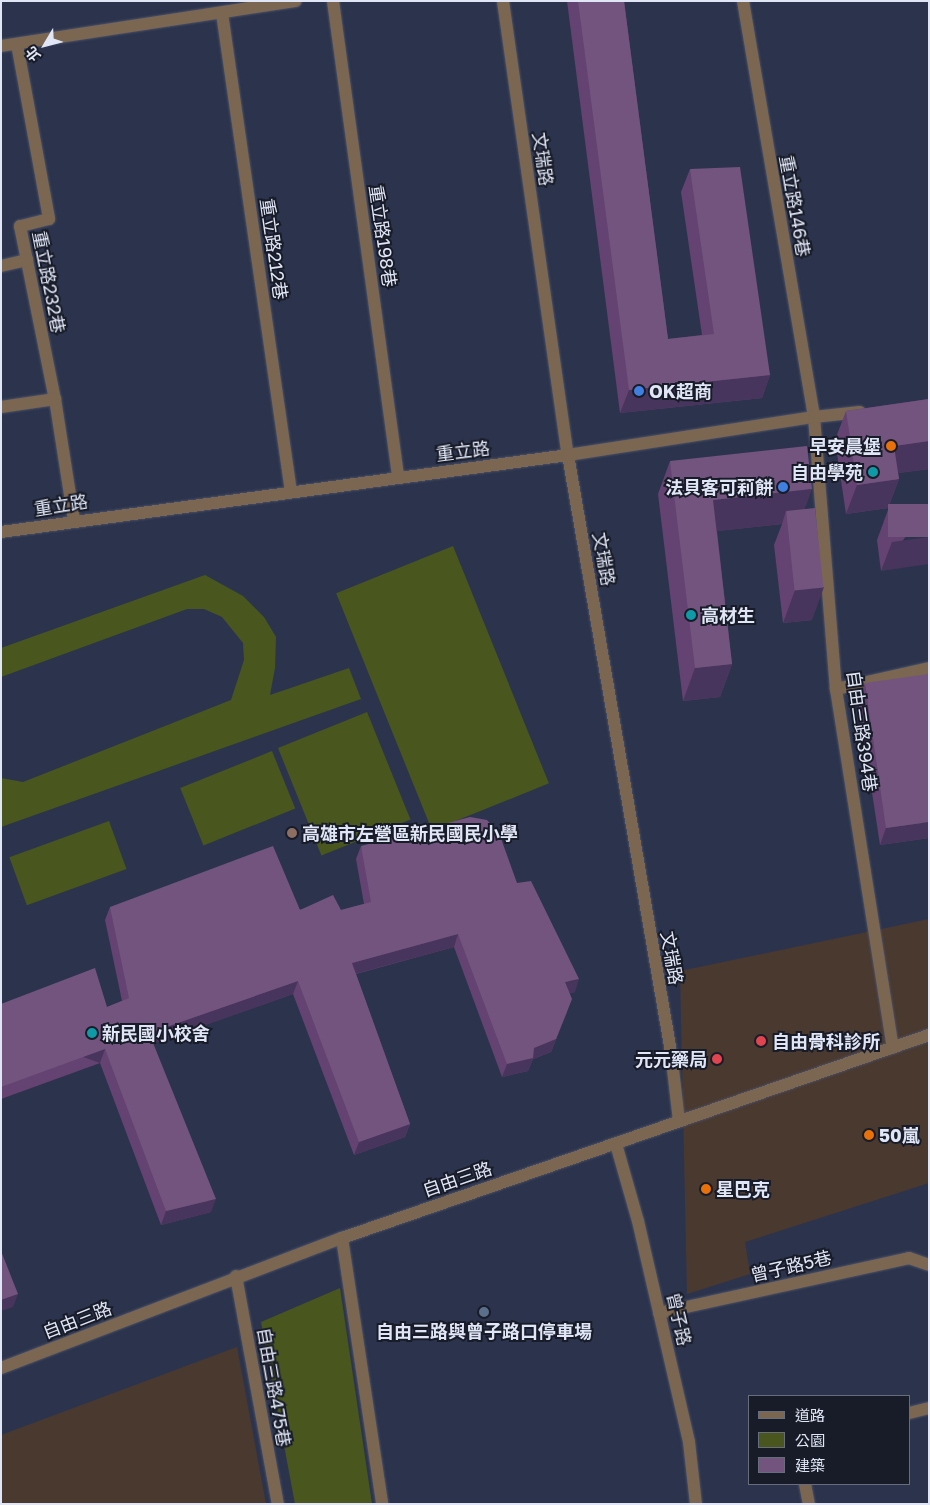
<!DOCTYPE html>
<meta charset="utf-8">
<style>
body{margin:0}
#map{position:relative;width:930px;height:1505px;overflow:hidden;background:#2c344d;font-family:"Golos Text","Noto Sans TC",sans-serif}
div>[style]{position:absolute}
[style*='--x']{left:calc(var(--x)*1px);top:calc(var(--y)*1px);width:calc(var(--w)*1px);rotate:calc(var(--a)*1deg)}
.commercial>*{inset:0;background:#4a392f}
.green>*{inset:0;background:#49561d;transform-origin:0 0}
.roads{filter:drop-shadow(0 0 1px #495068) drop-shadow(0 0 1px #495068)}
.minor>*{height:12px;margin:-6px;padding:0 6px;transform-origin:6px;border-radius:6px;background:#7a6651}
.wall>*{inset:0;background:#644271}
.shaded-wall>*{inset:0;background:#48355d;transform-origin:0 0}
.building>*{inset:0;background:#72547f;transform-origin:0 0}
.dots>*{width:14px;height:14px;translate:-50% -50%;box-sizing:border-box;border:2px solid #181c28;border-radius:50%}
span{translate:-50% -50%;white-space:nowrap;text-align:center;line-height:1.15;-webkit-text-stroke:4px #181c28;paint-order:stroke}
.street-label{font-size:18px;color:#e1e6f7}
.poi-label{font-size:18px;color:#e1e6f7;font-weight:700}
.left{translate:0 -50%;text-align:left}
.right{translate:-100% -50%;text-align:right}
.frame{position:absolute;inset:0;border:2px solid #e1e6f7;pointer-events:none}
.legend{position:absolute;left:748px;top:1395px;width:162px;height:90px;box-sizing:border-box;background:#181c28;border:1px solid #686d7b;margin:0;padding:6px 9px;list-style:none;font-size:15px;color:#e1e6f7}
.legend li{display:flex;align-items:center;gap:10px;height:25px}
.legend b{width:25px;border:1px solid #686d7b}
.north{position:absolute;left:20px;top:20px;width:50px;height:50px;-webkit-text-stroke:4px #181c28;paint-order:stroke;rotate:233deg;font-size:14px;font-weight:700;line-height:20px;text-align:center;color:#e1e6f7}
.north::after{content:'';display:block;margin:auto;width:18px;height:22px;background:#e1e6f7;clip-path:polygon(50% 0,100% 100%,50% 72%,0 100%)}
</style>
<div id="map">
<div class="commercial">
<i style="clip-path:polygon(929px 919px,929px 1183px,745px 1242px,750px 1274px,687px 1294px,680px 971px)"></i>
<i style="clip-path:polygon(237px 1347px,266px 1504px,1px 1504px,1px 1435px)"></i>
</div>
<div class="green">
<i style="left:453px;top:546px;width:256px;height:126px;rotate:68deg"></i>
<i style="clip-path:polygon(205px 575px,243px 596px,264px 617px,276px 637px,275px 668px,270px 695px,349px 668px,361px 699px,1px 827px,1px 778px,23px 782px,231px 700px,244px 660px,243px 643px,222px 617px,204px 609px,187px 609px,1px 677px,1px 648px)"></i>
<i style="left:367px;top:712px;width:116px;height:96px;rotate:68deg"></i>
<i style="left:272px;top:751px;width:62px;height:99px;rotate:68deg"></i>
<i style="left:109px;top:821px;width:51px;height:106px;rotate:70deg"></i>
<i style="clip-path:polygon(340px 1288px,372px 1504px,295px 1504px,261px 1322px)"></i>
</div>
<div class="roads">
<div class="minor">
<i style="--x:333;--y:1;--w:479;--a:82.2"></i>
<i style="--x:503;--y:1;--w:459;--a:81.9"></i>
<i style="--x:568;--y:455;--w:606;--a:80.21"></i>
<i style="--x:671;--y:1052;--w:69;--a:83.4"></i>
<i style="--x:743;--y:1;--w:422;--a:80.3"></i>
<i style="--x:814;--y:417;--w:273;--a:85.4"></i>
<i style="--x:836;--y:689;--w:363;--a:81"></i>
<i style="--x:222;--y:13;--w:483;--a:81.8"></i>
<i style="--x:17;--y:44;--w:178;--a:79.6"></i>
<i style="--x:49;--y:219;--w:30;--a:166"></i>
<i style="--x:20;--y:226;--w:177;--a:78.6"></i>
<i style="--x:55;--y:399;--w:122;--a:81.1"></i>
<i style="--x:1;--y:46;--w:298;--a:-8.7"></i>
<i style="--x:1;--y:266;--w:27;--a:-13"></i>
<i style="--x:1;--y:407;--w:55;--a:-8.4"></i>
<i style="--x:1;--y:532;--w:572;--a:-7.73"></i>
<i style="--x:568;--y:455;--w:249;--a:-8.8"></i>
<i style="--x:814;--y:417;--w:46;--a:-6.2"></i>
<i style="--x:836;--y:689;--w:95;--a:-12.7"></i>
<i style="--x:616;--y:1144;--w:80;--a:74.1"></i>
<i style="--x:638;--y:1221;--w:227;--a:77"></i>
<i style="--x:689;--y:1442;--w:62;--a:83.6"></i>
<i style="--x:342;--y:1238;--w:269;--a:81.4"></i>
<i style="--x:236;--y:1276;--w:232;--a:79.6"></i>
<i style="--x:659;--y:1313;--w:256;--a:-12.4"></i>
<i style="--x:909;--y:1258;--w:21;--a:19"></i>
<i style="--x:1;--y:1368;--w:365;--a:-20.9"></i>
<i style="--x:342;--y:1238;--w:621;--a:-19.08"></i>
<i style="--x:909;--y:1413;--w:21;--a:-14"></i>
<i style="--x:805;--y:1484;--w:20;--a:79"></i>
</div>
</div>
<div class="wall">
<i style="clip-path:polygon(567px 1px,624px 1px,668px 339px,702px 335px,681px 192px,690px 169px,770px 375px,762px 398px,620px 413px)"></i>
<i style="clip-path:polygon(929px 399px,929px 469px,898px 473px,899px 479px,888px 508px,846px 514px,835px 440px,846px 411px)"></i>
<i style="clip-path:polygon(670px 461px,804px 510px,812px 620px,783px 623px,774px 545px,782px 524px,717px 531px,732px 664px,720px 697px,683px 701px,658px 494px)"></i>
<i style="clip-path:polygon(929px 504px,881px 571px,877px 540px,888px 510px)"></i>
<i style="clip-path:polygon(865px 683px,929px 838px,880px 845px,858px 700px)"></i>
<i style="clip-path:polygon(361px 846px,517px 883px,575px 992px,570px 993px,567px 1012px,551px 1052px,533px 1059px,528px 1071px,502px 1077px,454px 947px,356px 974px,410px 1124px,405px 1137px,354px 1155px,293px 994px,153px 1043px,211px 1212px,161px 1225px,100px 1063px,1px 1099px,1px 1004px,107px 1007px,122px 1001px,105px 920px,110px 907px,341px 910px,364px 904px,356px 859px)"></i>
</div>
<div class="shaded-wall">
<i style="clip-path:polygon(770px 375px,762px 398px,620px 413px,629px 390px)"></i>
<i style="clip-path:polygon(929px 441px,929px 469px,883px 475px,894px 446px)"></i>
<i style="clip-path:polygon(899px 479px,888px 508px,846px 514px,857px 485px)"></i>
<i style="clip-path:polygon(812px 489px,800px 522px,786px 511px,782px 524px,701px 533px,713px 500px)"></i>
<i style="clip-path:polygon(929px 537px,929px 564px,881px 571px,892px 542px)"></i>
<i style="clip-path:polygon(824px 587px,812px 620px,783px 623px,795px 590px)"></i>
<i style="clip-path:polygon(732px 664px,720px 697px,683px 701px,695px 668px)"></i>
<i style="clip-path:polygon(929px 822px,929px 838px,880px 845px,886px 828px)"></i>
<i style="clip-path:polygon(458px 934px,454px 947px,347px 976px,352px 963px)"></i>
<i style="clip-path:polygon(579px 979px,575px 992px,560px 996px,565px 982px)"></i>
<i style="clip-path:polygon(298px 981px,293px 994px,144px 1047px,149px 1033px)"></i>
<i style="clip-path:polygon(572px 999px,551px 1052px,533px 1059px,528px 1071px,502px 1077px,507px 1064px)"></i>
<i style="left:105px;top:1049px;width:15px;height:111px;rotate:110deg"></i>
<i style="clip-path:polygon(410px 1124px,405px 1137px,354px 1155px,359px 1142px)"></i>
<i style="clip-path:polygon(216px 1199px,211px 1212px,161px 1225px,166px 1211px)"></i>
<i style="clip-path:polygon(18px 1294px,13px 1307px,1px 1311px,1px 1300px)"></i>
</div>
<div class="building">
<i style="clip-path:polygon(578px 1px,624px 1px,668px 339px,714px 334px,690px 169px,740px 167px,770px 375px,629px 390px)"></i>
<i style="clip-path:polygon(929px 399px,929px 441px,894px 446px,899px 479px,857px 485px,846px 411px)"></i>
<i style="clip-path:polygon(807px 446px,812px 489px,713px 500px,732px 664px,695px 668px,670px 461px)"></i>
<i style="left:929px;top:504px;width:33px;height:41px;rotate:90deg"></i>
<i style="left:815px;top:508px;width:80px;height:29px;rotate:84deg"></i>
<i style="clip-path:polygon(929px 674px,929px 822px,886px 828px,865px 683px)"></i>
<i style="clip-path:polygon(470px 817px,487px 820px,499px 833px,517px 883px,531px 881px,579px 979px,565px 982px,572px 999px,556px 1039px,534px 1048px,533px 1058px,507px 1064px,458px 934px,352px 963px,410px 1124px,359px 1142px,298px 981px,149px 1033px,216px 1199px,166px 1211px,105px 1049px,1px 1087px,1px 1004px,95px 968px,107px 1007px,129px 998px,110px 907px,273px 846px,300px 910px,333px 895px,341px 910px,371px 902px,361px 846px)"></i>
<i style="clip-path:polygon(1px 1251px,18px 1294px,1px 1300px)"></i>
</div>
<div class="dots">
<i style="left:639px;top:391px;background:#3f7fe0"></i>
<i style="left:891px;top:446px;background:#e8710a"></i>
<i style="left:873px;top:472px;background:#0f9aa8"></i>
<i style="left:783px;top:487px;background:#3f7fe0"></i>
<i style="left:691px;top:615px;background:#0f9aa8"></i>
<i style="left:292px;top:833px;background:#8d6e63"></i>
<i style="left:92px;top:1033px;background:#0f9aa8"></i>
<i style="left:761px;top:1041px;background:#e0444e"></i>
<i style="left:717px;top:1059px;background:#e0444e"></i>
<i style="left:869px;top:1135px;background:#e8710a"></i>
<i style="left:706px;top:1189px;background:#e8710a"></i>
<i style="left:484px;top:1312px;background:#5c6f8a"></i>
</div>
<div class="street-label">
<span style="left:543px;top:159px;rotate:82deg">文瑞路</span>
<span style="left:795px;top:206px;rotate:80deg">重立路146巷</span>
<span style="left:383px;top:236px;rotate:82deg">重立路198巷</span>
<span style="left:274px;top:249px;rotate:82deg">重立路212巷</span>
<span style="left:49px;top:282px;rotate:79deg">重立路232巷</span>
<span style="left:463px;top:451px;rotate:-7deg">重立路</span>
<span style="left:61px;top:505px;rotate:-9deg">重立路</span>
<span style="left:604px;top:559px;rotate:80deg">文瑞路</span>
<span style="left:862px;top:731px;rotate:82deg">自由三路394巷</span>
<span style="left:672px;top:958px;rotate:80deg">文瑞路</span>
<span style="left:457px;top:1179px;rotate:-19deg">自由三路</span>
<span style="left:791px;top:1266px;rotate:-13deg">曾子路5巷</span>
<span style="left:679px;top:1319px;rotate:77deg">曾子路</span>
<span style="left:77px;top:1320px;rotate:-21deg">自由三路</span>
<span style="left:274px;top:1387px;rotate:80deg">自由三路475巷</span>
</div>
<div class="poi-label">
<span class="left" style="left:649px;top:391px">OK超商</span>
<span class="right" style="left:881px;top:446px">早安晨堡</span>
<span class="right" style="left:863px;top:472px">自由學苑</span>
<span class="right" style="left:773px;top:487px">法貝客可莉餅</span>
<span class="left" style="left:701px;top:615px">高材生</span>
<span class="left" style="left:302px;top:833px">高雄市左營區新民國民小學</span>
<span class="left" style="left:102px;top:1033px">新民國小校舍</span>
<span class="left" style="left:772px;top:1041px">自由骨科診所</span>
<span class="right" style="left:707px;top:1059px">元元藥局</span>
<span class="left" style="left:879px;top:1135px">50嵐</span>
<span class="left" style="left:716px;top:1189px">星巴克</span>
<span style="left:484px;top:1331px">自由三路與曾子路口停車場</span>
</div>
<div class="frame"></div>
<ul class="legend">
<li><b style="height:6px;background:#7a6651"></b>道路</li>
<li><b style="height:14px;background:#49561d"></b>公園</li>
<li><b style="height:14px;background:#72547f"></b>建築</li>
</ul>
<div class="north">北</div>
</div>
